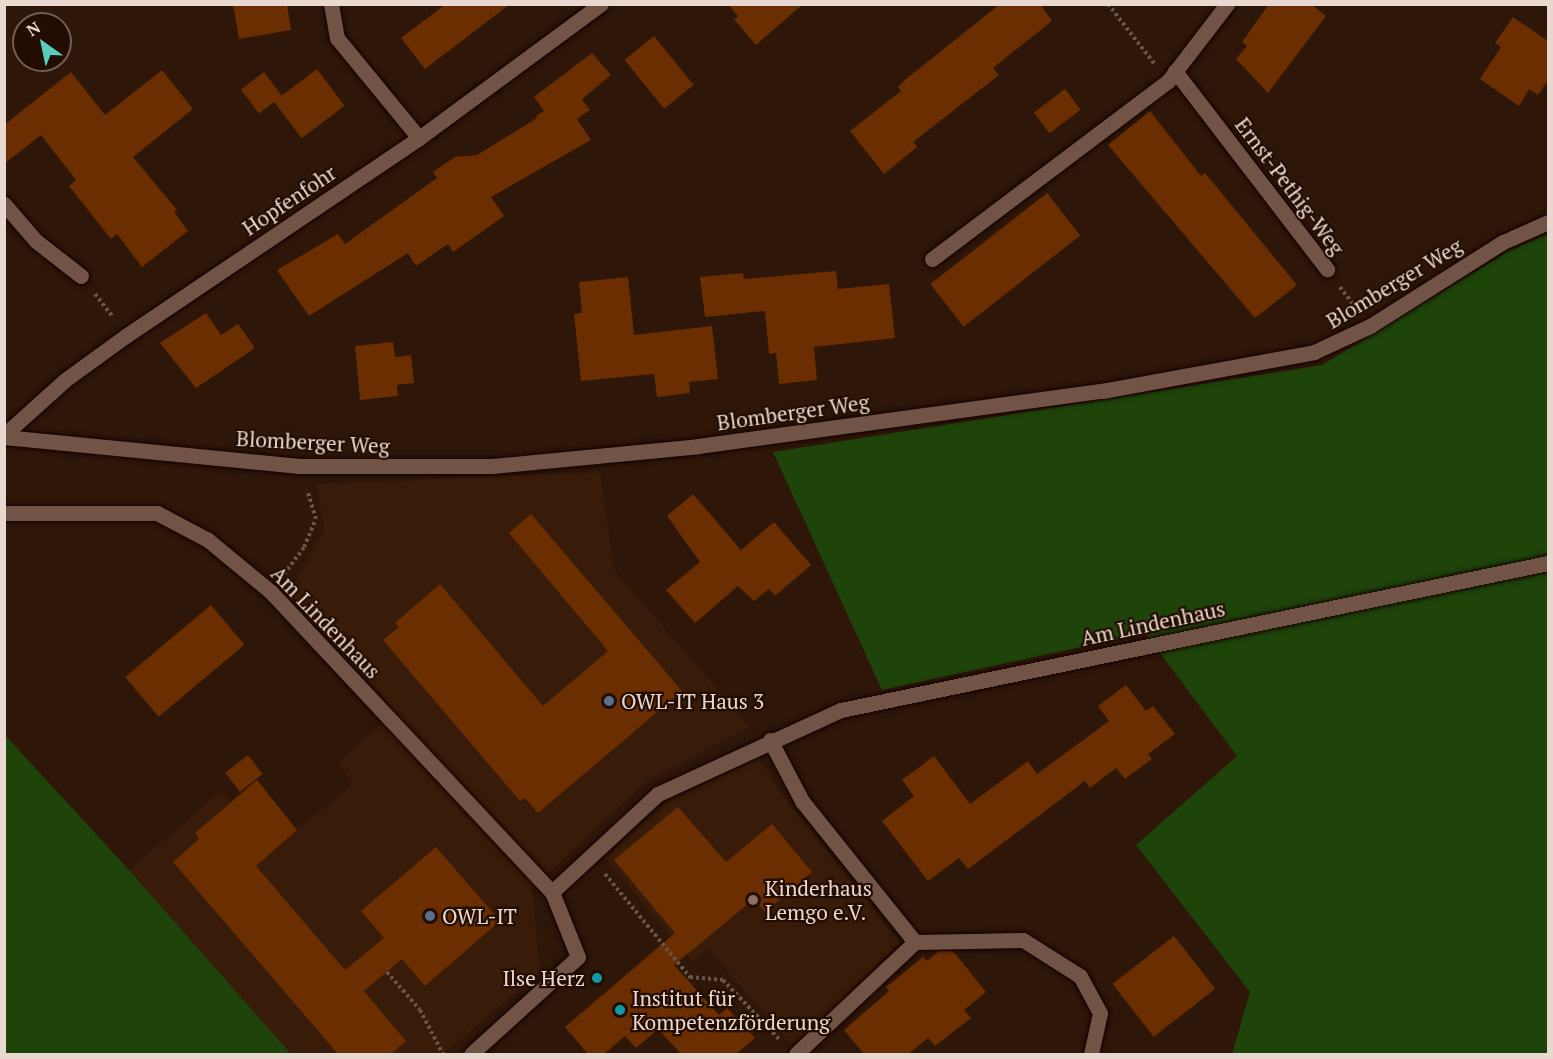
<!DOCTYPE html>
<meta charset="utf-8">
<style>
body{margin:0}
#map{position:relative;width:1553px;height:1059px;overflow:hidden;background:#2e1608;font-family:"PT Serif",serif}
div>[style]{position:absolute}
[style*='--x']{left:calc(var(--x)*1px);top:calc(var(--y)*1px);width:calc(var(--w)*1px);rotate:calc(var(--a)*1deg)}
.built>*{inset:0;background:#391b09}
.green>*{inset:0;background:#1e440a}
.building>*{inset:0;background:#6a2e01;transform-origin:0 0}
.path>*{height:4px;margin-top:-2px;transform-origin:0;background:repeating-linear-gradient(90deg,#6a5548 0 3px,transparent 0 6px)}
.roads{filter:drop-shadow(0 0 2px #140200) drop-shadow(0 0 2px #140200)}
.minor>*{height:15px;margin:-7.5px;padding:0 7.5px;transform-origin:7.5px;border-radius:7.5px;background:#715445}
.dots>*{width:16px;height:16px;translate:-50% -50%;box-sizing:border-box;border:3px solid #230d02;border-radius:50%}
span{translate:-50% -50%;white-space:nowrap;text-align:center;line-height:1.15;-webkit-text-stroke:4.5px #230d02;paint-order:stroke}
.street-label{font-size:21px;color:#e9d8cf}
.poi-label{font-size:21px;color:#e9d8cf}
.left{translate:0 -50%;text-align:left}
.right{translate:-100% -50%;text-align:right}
.frame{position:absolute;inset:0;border:6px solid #e9d8cf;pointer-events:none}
.north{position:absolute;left:12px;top:12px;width:60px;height:60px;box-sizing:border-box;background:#230d02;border:2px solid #725e54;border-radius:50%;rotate:327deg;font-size:16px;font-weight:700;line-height:24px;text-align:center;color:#e9d8cf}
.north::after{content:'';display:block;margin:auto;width:21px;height:27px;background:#59cebe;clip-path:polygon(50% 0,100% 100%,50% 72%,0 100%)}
</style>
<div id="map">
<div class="built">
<i style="clip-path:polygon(600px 472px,614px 570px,750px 727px,648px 780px,532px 888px,540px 972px,443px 1054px,291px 1054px,129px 870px,221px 791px,274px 849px,353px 784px,338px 763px,394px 711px,289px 594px,324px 530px,317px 484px)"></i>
<i style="clip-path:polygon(757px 756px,788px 803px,900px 943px,794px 1047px,708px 949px,692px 962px,605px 858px,669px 801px)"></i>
</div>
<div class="green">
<i style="clip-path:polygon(1548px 234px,1548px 1054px,1232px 1054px,1250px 992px,1136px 845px,1237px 756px,1145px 633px,882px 690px,773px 452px,1322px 365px,1509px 251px)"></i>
<i style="clip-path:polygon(4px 734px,129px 870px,291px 1054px,5px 1054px)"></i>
</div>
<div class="building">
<i style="clip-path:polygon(233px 4px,287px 4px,291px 30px,239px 39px)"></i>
<i style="clip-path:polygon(446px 4px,510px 4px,425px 69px,401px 38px)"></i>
<i style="clip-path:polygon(728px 4px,803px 4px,756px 45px,734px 19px,738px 16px)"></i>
<i style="clip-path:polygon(1000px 4px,1040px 4px,1052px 21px,993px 68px,999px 75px,913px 142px,917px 147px,884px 174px,850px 131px,901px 91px,898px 87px,906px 79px)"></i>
<i style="clip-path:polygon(1269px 4px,1311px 4px,1326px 16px,1268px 93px,1236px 59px,1247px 46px,1242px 42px)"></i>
<i style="clip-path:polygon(1513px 17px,1548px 41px,1548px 80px,1538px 95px,1529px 89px,1519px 106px,1480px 79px,1501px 47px,1495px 43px)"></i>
<i style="left:654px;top:36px;width:63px;height:38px;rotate:51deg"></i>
<i style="clip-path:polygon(592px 53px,611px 75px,582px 99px,590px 110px,577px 119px,591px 140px,491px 197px,504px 216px,453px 252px,448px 244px,416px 266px,408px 253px,309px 316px,277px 270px,338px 234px,345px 244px,437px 178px,433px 172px,455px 157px,477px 155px,537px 118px,536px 116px,544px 111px,534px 97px)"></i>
<i style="left:317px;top:69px;width:46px;height:54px;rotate:53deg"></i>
<i style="clip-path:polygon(162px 70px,193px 109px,133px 157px,177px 210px,174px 212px,188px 231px,142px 267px,117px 234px,111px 239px,69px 186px,76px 180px,41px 135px,4px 164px,4px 125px,71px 72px,105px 115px)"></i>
<i style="left:264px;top:72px;width:30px;height:29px;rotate:53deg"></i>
<i style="left:1065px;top:89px;width:26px;height:39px;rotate:53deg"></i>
<i style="clip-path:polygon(1150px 111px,1201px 176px,1205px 173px,1297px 285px,1255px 318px,1108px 145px)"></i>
<i style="left:1047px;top:193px;width:54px;height:148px;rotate:52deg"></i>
<i style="clip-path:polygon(836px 271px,838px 289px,889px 284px,895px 338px,814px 347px,817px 380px,779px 384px,776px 353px,769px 354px,765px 311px,705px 317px,700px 277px,743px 273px,744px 279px)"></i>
<i style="clip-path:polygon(628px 277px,634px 335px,712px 326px,718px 379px,689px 382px,690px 393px,657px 397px,654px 374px,581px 381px,574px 314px,582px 313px,579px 282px)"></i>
<i style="clip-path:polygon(206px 313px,221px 335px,238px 324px,255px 348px,196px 388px,160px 343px)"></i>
<i style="clip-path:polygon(393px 342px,395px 357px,411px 355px,414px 383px,397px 385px,398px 396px,360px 400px,355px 346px)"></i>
<i style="clip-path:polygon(693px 494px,741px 550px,774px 522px,811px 565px,775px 596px,769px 589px,754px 601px,738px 586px,695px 623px,666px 590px,700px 562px,667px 516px)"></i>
<i style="clip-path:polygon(531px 514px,682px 691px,538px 813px,525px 798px,520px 801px,383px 640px,399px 627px,395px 623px,440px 584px,543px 706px,608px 651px,509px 533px)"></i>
<i style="left:211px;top:605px;width:52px;height:112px;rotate:50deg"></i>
<i style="clip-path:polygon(1126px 685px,1146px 711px,1153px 706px,1175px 734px,1148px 754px,1152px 759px,1125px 779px,1116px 768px,1090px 788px,1085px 781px,968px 869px,959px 858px,928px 881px,882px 821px,914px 796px,902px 780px,934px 756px,970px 804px,1028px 761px,1037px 774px,1109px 721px,1098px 706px)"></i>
<i style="left:248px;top:755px;width:24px;height:29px;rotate:52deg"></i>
<i style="clip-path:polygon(257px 780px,297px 830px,256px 866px,345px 970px,384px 938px,361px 911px,436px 847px,500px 921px,425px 986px,402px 959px,364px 991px,406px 1041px,391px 1054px,338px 1054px,173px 862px,199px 839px,195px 833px)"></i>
<i style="clip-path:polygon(678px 807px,726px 862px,772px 824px,812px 872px,765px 912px,754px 899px,674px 965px,719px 1015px,727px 1008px,755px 1038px,736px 1054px,681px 1054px,658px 1029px,636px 1048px,625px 1036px,604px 1054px,588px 1054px,565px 1027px,675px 933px,614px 860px)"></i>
<i style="left:1174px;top:936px;width:67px;height:78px;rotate:52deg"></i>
<i style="clip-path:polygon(939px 951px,953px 951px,986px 992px,964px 1010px,971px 1018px,935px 1046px,928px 1038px,908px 1054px,864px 1054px,844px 1030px,889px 991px,886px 987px,923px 957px,927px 961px)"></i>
</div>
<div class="path">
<i style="--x:1108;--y:4;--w:75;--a:52.1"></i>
<i style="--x:1340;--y:287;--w:25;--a:53"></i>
<i style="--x:95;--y:294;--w:28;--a:52"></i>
<i style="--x:284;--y:574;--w:34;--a:-53"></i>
<i style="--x:304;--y:547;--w:30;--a:-67"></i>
<i style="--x:316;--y:519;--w:30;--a:-107"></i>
<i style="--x:605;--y:874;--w:134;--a:50.5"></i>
<i style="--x:690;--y:977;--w:33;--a:5"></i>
<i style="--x:723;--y:980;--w:81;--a:46.5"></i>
<i style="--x:387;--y:972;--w:50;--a:49"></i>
<i style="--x:420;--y:1010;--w:50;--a:62.4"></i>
</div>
<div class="roads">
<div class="minor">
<i style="--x:331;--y:4;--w:35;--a:80"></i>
<i style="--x:337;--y:38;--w:129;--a:50.6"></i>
<i style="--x:1175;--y:71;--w:250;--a:52.5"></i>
<i style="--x:4;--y:204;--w:49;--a:49.1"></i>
<i style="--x:36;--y:241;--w:57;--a:37.9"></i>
<i style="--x:932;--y:259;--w:296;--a:-37"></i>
<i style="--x:1168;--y:81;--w:97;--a:-52.5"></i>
<i style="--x:4;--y:435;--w:82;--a:-42"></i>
<i style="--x:65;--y:380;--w:77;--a:-36"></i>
<i style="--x:127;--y:335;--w:352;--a:-34"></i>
<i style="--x:419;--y:138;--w:226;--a:-36.4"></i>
<i style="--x:4;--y:437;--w:297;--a:5.6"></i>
<i style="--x:300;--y:466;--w:192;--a:0"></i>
<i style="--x:492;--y:466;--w:207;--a:-5.5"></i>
<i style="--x:698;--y:446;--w:408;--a:-7.8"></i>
<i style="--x:1102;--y:391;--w:216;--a:-10.4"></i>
<i style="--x:1314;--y:352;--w:62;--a:-24.9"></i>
<i style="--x:1370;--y:326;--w:157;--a:-32.3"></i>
<i style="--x:1503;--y:242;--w:49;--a:-24"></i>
<i style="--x:4;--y:513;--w:153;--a:0"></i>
<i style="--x:157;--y:513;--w:58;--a:27.9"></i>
<i style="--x:208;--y:540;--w:82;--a:39.5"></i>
<i style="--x:271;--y:592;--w:411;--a:46.9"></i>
<i style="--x:552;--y:892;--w:70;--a:68.2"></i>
<i style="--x:578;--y:957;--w:144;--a:137.8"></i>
<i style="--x:770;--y:740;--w:69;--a:62.3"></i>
<i style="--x:802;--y:801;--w:181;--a:51.3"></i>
<i style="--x:552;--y:892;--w:144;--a:-42.8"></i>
<i style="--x:658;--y:794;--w:201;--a:-24.7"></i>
<i style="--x:841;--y:710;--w:722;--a:-11.75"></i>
<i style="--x:796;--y:1054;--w:163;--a:-43.3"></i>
<i style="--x:915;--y:942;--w:108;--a:-1.1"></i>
<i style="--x:1023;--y:940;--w:67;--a:32.3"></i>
<i style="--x:1080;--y:976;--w:42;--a:61.6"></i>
<i style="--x:1100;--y:1013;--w:42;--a:102.4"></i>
</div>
</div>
<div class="dots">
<i style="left:609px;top:701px;background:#5c6f8a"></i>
<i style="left:753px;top:900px;background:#8d6e63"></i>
<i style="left:430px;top:916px;background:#5c6f8a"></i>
<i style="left:597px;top:978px;background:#0f9aa8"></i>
<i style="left:620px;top:1010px;background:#0f9aa8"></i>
</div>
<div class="street-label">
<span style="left:1290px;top:186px;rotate:53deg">Ernst-Pethig-Weg</span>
<span style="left:289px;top:200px;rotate:-34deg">Hopfenfohr</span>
<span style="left:1394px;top:283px;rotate:-31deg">Blomberger Weg</span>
<span style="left:793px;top:412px;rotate:-8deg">Blomberger Weg</span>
<span style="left:313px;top:442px;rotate:3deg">Blomberger Weg</span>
<span style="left:326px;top:622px;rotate:46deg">Am Lindenhaus</span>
<span style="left:1153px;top:623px;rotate:-12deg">Am Lindenhaus</span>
</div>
<div class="poi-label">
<span class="left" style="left:621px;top:701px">OWL-IT Haus 3</span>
<span class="left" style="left:765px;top:900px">Kinderhaus<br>Lemgo e.V.</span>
<span class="left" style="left:442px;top:916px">OWL-IT</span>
<span class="right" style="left:585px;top:978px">Ilse Herz</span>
<span class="left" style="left:632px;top:1010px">Institut für<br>Kompetenzförderung</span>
</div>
<div class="frame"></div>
<div class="north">N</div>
</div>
